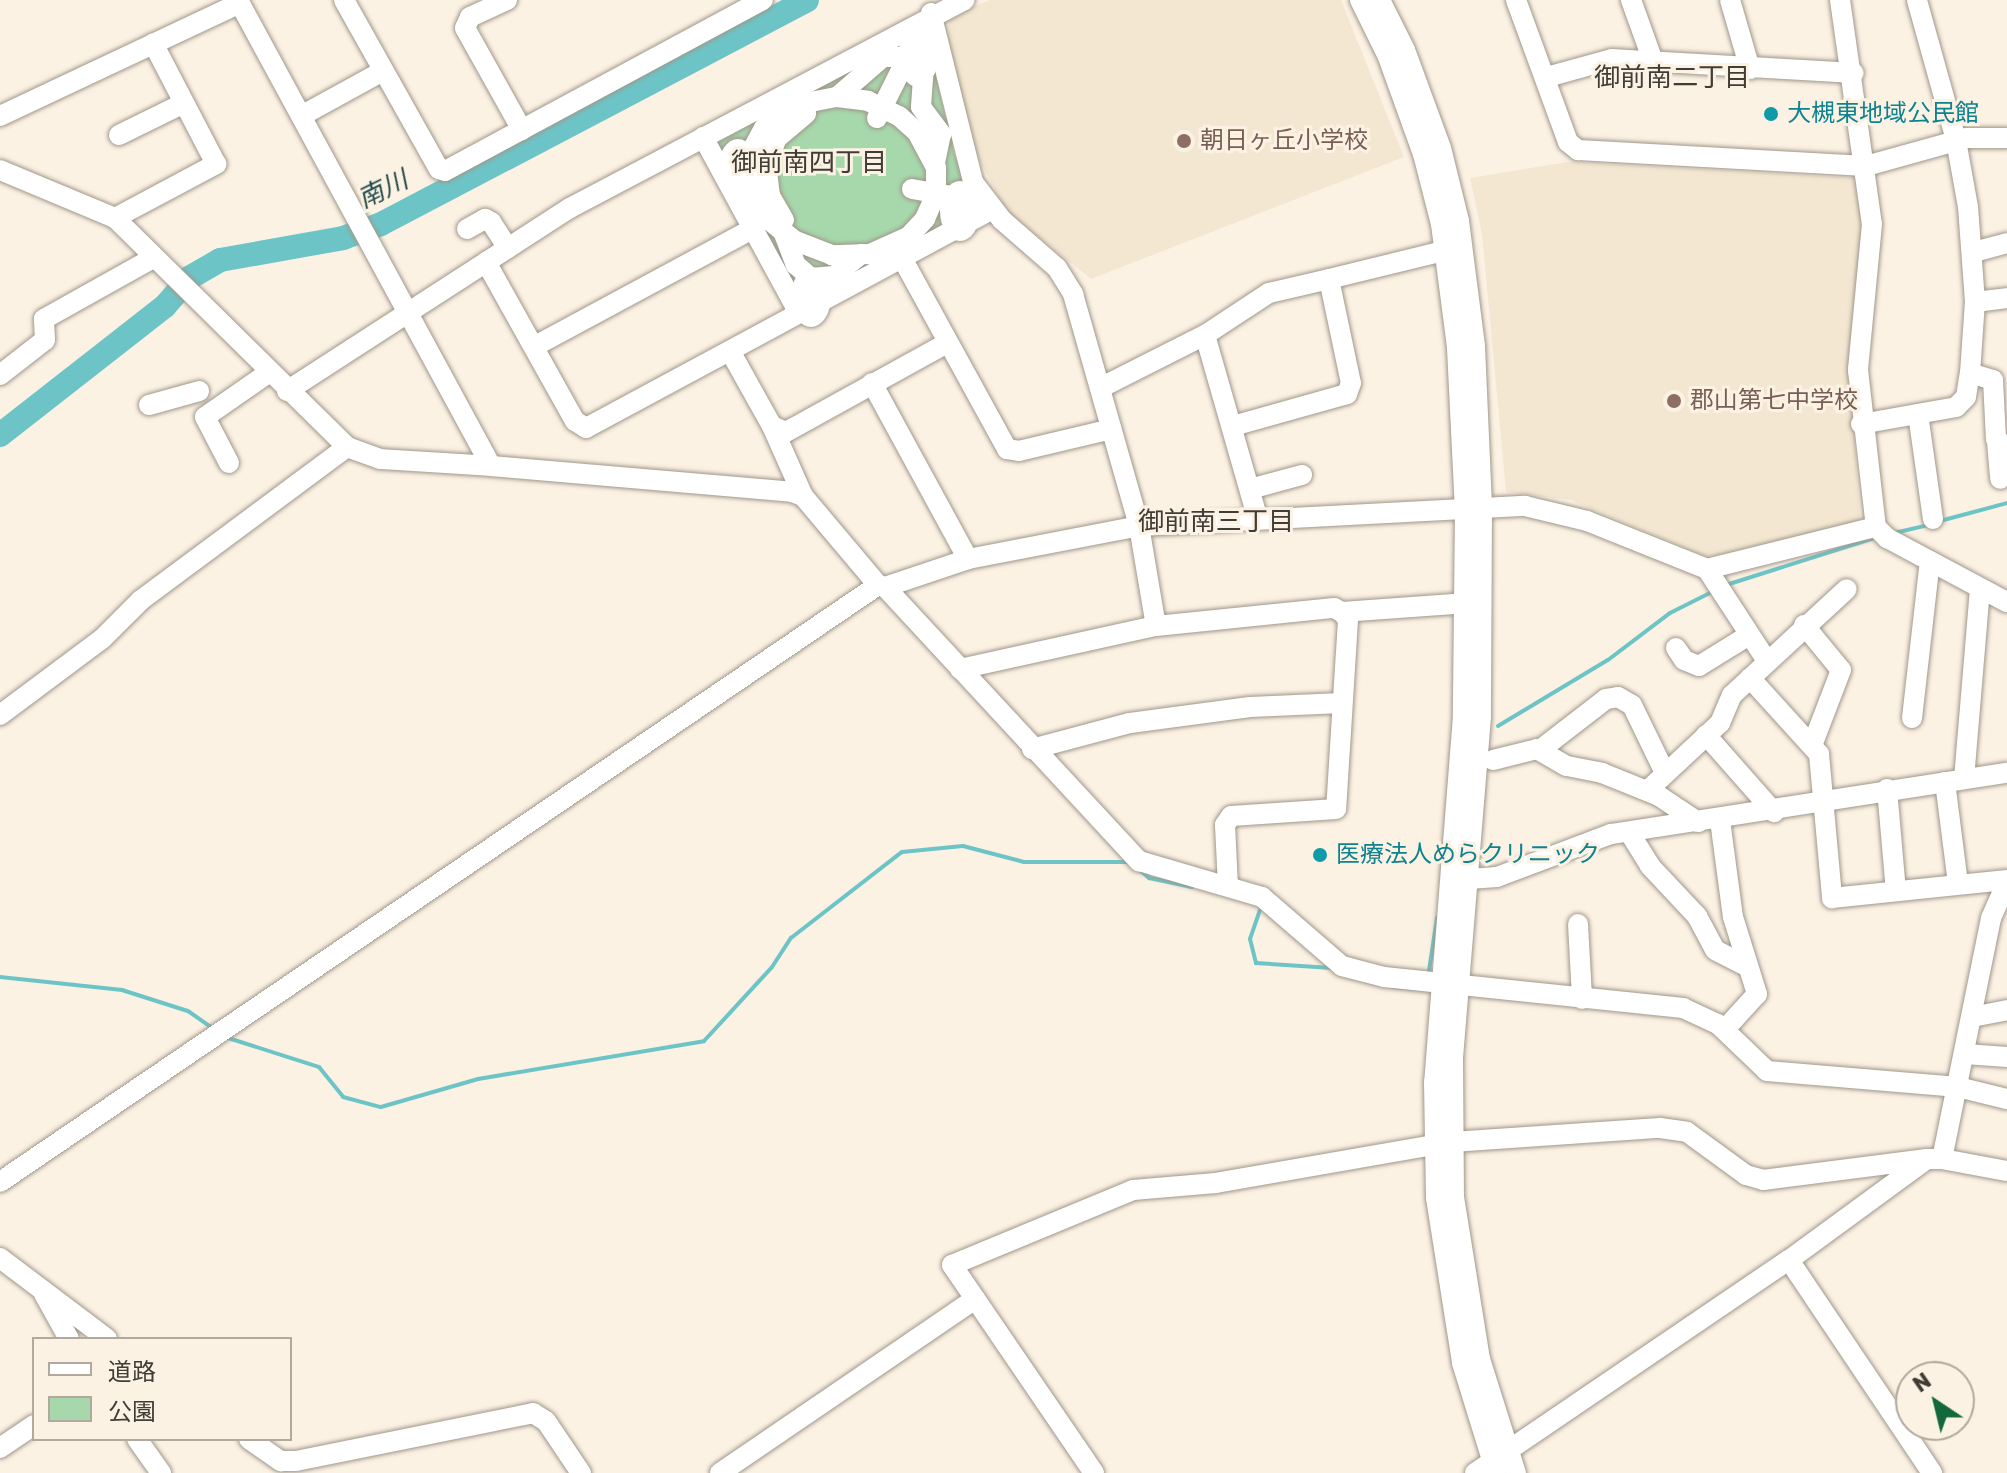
<!DOCTYPE html>
<meta charset="utf-8">
<style>
body{margin:0}
#map{position:relative;width:2007px;height:1473px;overflow:hidden;background:#fcf2e4;font-family:Rubik,"Noto Sans JP",sans-serif}
div>[style]{position:absolute}
[style*='--x']{left:calc(var(--x)*1px);top:calc(var(--y)*1px);width:calc(var(--w)*1px);rotate:calc(var(--a)*1deg)}
.built>*{inset:0;background:#f4e7d2}
.green>*{inset:0;background:#a7d8ac}
.stream>*{height:4px;margin:-2px;padding:0 2px;transform-origin:2px;border-radius:2px;background:#6dc4c7}
.river>*{height:24px;margin:-12px;padding:0 12px;transform-origin:12px;border-radius:12px;background:#6dc4c7}
.roads{filter:drop-shadow(0 0 2px #9f978a) drop-shadow(0 0 2px #9f978a)}
.minor>*{height:20px;margin:-10px;padding:0 10px;transform-origin:10px;border-radius:10px;background:#fff}
.minor>.ring{margin:-10px;padding:0;box-sizing:content-box;background:none;border:20px solid #fff;border-radius:50%}
.dots>*{width:22px;height:22px;translate:-50% -50%;box-sizing:border-box;border:4px solid #fcf2e4;border-radius:50%}
span{translate:-50% -50%;white-space:nowrap;text-align:center;line-height:1.15;-webkit-text-stroke:6px #fcf2e4;paint-order:stroke}
.culture-label{font-size:24px;color:#0d838f}
.left{translate:0 -50%;text-align:left}
.education-label{font-size:24px;color:#785e54}
.neighbourhood-label{font-size:26px;color:#403c36}
.water-label{font-size:26px;color:#20494a;font-style:italic}
.legend{position:absolute;left:32px;top:1337px;width:260px;height:104px;box-sizing:border-box;background:#fcf2e4;border:2px solid #b1a99e;margin:0;padding:10px 14px;list-style:none;font-size:24px;color:#403c36}
.legend li{display:flex;align-items:center;gap:16px;height:40px}
.legend b{width:40px;border:2px solid #b1a99e}
.north{position:absolute;left:1895px;top:1361px;width:80px;height:80px;box-sizing:border-box;background:#fcf2e4;border:2px solid #b1a99e;border-radius:50%;rotate:325deg;font-size:22px;font-weight:700;line-height:32px;text-align:center;color:#403c36}
.north::after{content:'';display:block;margin:auto;width:28px;height:36px;background:#13693b;clip-path:polygon(50% 0,100% 100%,50% 72%,0 100%)}
</style>
<div id="map">
<div class="built">
<i style="clip-path:polygon(990px 0,1341px 0,1404px 157px,1091px 279px,1007px 211px,974px 151px,947px 33px,951px 15px)"></i>
<i style="clip-path:polygon(1567px 162px,1854px 178px,1859px 183px,1863px 230px,1849px 359px,1860px 521px,1739px 553px,1705px 556px,1570px 500px,1506px 492px,1482px 234px,1470px 178px)"></i>
</div>
<div class="green">
<i style="clip-path:polygon(924px 27px,954px 153px,974px 209px,805px 302px,797px 297px,712px 139px)"></i>
</div>
<div class="stream">
<i style="--x:1940;--y:521;--w:69;--a:-15"></i>
<i style="--x:1894;--y:533;--w:35;--a:-13"></i>
<i style="--x:1726;--y:585;--w:158;--a:-17.6"></i>
<i style="--x:1498;--y:726;--w:128;--a:-31"></i>
<i style="--x:1608;--y:660;--w:78;--a:-37.2"></i>
<i style="--x:1670;--y:613;--w:49;--a:-26.6"></i>
<i style="--x:1140;--y:870;--w:12;--a:42"></i>
<i style="--x:1149;--y:878;--w:44;--a:11.8"></i>
<i style="--x:1261;--y:907;--w:34;--a:109"></i>
<i style="--x:1250;--y:939;--w:25;--a:76"></i>
<i style="--x:1256;--y:963;--w:76;--a:3.8"></i>
<i style="--x:0;--y:977;--w:123;--a:6.1"></i>
<i style="--x:122;--y:990;--w:69;--a:17.7"></i>
<i style="--x:188;--y:1011;--w:33;--a:35"></i>
<i style="--x:1428;--y:977;--w:60;--a:-81.3"></i>
<i style="--x:1394;--y:987;--w:32;--a:5"></i>
<i style="--x:225;--y:1037;--w:99;--a:17.7"></i>
<i style="--x:319;--y:1067;--w:38;--a:51"></i>
<i style="--x:343;--y:1097;--w:39;--a:15"></i>
<i style="--x:381;--y:1107;--w:101;--a:-16.1"></i>
<i style="--x:478;--y:1079;--w:229;--a:-9.5"></i>
<i style="--x:704;--y:1041;--w:100;--a:-47.4"></i>
<i style="--x:772;--y:967;--w:35;--a:-57"></i>
<i style="--x:791;--y:938;--w:140;--a:-37.8"></i>
<i style="--x:902;--y:852;--w:61;--a:-5.6"></i>
<i style="--x:963;--y:846;--w:63;--a:14.7"></i>
<i style="--x:1024;--y:862;--w:106;--a:0"></i>
</div>
<div class="river">
<i style="--x:0;--y:435;--w:209;--a:-38"></i>
<i style="--x:165;--y:306;--w:37;--a:-49"></i>
<i style="--x:189;--y:278;--w:36;--a:-30"></i>
<i style="--x:220;--y:260;--w:125;--a:-10.1"></i>
<i style="--x:343;--y:238;--w:40;--a:-20.2"></i>
<i style="--x:381;--y:224;--w:481;--a:-27.7"></i>
</div>
<div class="roads">
<div class="minor">
<i style="--x:238;--y:0;--w:530;--a:61.5"></i>
<i style="--x:491;--y:466;--w:302;--a:4.9"></i>
<i style="--x:792;--y:492;--w:12;--a:20"></i>
<i style="--x:803;--y:496;--w:116;--a:49.9"></i>
<i style="--x:878;--y:585;--w:7;--a:16"></i>
<i style="--x:885;--y:587;--w:88;--a:-18.6"></i>
<i style="--x:968;--y:559;--w:174;--a:-10.9"></i>
<i style="--x:1139;--y:526;--w:387;--a:-3"></i>
<i style="--x:1525;--y:506;--w:64;--a:13.6"></i>
<i style="--x:1587;--y:521;--w:129;--a:21.8"></i>
<i style="--x:1707;--y:569;--w:174;--a:-14"></i>
<i style="--x:344;--y:0;--w:194;--a:60.7"></i>
<i style="--x:439;--y:169;--w:6;--a:18"></i>
<i style="--x:445;--y:171;--w:361;--a:-28.3"></i>
<i style="--x:507;--y:0;--w:41;--a:155.3"></i>
<i style="--x:470;--y:17;--w:12;--a:114"></i>
<i style="--x:465;--y:28;--w:117;--a:60.8"></i>
<i style="--x:1360;--y:0;--w:64;--a:63.8"></i>
<i style="--x:1388;--y:57;--w:103;--a:70.2"></i>
<i style="--x:1423;--y:154;--w:72;--a:75.6"></i>
<i style="--x:1441;--y:224;--w:125;--a:82.6"></i>
<i style="--x:1457;--y:348;--w:161;--a:87.2"></i>
<i style="--x:1465;--y:509;--w:207;--a:90.6"></i>
<i style="--x:1463;--y:716;--w:367;--a:94.5"></i>
<i style="--x:1434;--y:1082;--w:116;--a:89"></i>
<i style="--x:1436;--y:1198;--w:167;--a:81"></i>
<i style="--x:1462;--y:1363;--w:115;--a:72.8"></i>
<i style="--x:1380;--y:0;--w:56;--a:63.4"></i>
<i style="--x:1405;--y:50;--w:104;--a:69.8"></i>
<i style="--x:1441;--y:148;--w:75;--a:76.1"></i>
<i style="--x:1459;--y:221;--w:126;--a:82.7"></i>
<i style="--x:1475;--y:346;--w:162;--a:87.5"></i>
<i style="--x:1482;--y:508;--w:209;--a:90.3"></i>
<i style="--x:1481;--y:717;--w:342;--a:94.7"></i>
<i style="--x:1453;--y:1058;--w:139;--a:89.6"></i>
<i style="--x:1454;--y:1197;--w:164;--a:80.9"></i>
<i style="--x:1480;--y:1359;--w:120;--a:72.5"></i>
<i style="--x:1516;--y:0;--w:151;--a:69.9"></i>
<i style="--x:1568;--y:142;--w:13;--a:39"></i>
<i style="--x:1578;--y:150;--w:288;--a:3.2"></i>
<i style="--x:1866;--y:166;--w:104;--a:-15.6"></i>
<i style="--x:1966;--y:138;--w:41;--a:0"></i>
<i style="--x:1631;--y:0;--w:65;--a:70.2"></i>
<i style="--x:1730;--y:0;--w:72;--a:73.8"></i>
<i style="--x:1840;--y:0;--w:226;--a:81.9"></i>
<i style="--x:1872;--y:224;--w:147;--a:95.5"></i>
<i style="--x:1858;--y:370;--w:158;--a:83.5"></i>
<i style="--x:1876;--y:527;--w:16;--a:45"></i>
<i style="--x:1887;--y:538;--w:136;--a:28.1"></i>
<i style="--x:931;--y:13;--w:174;--a:76"></i>
<i style="--x:973;--y:182;--w:48;--a:52.7"></i>
<i style="--x:1002;--y:220;--w:73;--a:41.1"></i>
<i style="--x:1057;--y:268;--w:31;--a:58"></i>
<i style="--x:1073;--y:294;--w:241;--a:74.1"></i>
<i style="--x:1139;--y:526;--w:101;--a:80.4"></i>
<i class="ring" style="left:908px;top:37px;width:-6px;height:-6px"></i>
<i style="--x:1547;--y:77;--w:67;--a:-15.5"></i>
<i style="--x:1612;--y:59;--w:242;--a:3.3"></i>
<i style="--x:837;--y:97;--w:31;--a:7"></i>
<i style="--x:868;--y:101;--w:34;--a:26"></i>
<i style="--x:899;--y:116;--w:24;--a:42"></i>
<i style="--x:917;--y:132;--w:40;--a:62"></i>
<i style="--x:936;--y:167;--w:27;--a:90"></i>
<i style="--x:936;--y:194;--w:27;--a:114"></i>
<i style="--x:925;--y:219;--w:25;--a:133"></i>
<i style="--x:908;--y:237;--w:42;--a:155.9"></i>
<i style="--x:870;--y:254;--w:38;--a:178"></i>
<i style="--x:832;--y:255;--w:40;--a:-159"></i>
<i style="--x:795;--y:241;--w:32;--a:-141"></i>
<i style="--x:770;--y:221;--w:43;--a:-118.9"></i>
<i style="--x:749;--y:183;--w:25;--a:-92"></i>
<i style="--x:748;--y:158;--w:34;--a:-62"></i>
<i style="--x:764;--y:128;--w:43;--a:-33.7"></i>
<i style="--x:800;--y:104;--w:38;--a:-11"></i>
<i style="--x:837;--y:97;--w:61;--a:-41"></i>
<i style="--x:883;--y:57;--w:27;--a:0"></i>
<i style="--x:910;--y:57;--w:25;--a:58"></i>
<i style="--x:923;--y:78;--w:29;--a:94"></i>
<i style="--x:921;--y:107;--w:34;--a:53"></i>
<i style="--x:941;--y:134;--w:30;--a:102"></i>
<i style="--x:0;--y:116;--w:265;--a:-25.2"></i>
<i style="--x:301;--y:116;--w:94;--a:-28.8"></i>
<i style="--x:877;--y:118;--w:76;--a:-63.4"></i>
<i style="--x:119;--y:135;--w:72;--a:-26.2"></i>
<i style="--x:703;--y:137;--w:200;--a:61.4"></i>
<i class="ring" style="left:728px;top:149px;width:-6px;height:-6px"></i>
<i style="--x:0;--y:170;--w:125;--a:22.7"></i>
<i style="--x:115;--y:218;--w:326;--a:44.6"></i>
<i style="--x:347;--y:447;--w:35;--a:20"></i>
<i style="--x:380;--y:459;--w:111;--a:3.6"></i>
<i style="--x:912;--y:189;--w:39;--a:10"></i>
<i class="ring" style="left:950px;top:191px;width:-6px;height:-6px"></i>
<i style="--x:115;--y:218;--w:115;--a:-28.1"></i>
<i style="--x:216;--y:164;--w:136;--a:-117.5"></i>
<i style="--x:784;--y:220;--w:28;--a:-120"></i>
<i style="--x:770;--y:196;--w:31;--a:-97"></i>
<i style="--x:766;--y:165;--w:29;--a:-68"></i>
<i style="--x:777;--y:138;--w:38;--a:-40"></i>
<i style="--x:467;--y:229;--w:21;--a:-29"></i>
<i style="--x:485;--y:219;--w:7;--a:27"></i>
<i style="--x:491;--y:222;--w:31;--a:57"></i>
<i style="--x:784;--y:234;--w:33;--a:69"></i>
<i style="--x:796;--y:265;--w:20;--a:41"></i>
<i style="--x:811;--y:278;--w:23;--a:-5"></i>
<i style="--x:834;--y:276;--w:35;--a:-39"></i>
<i style="--x:1974;--y:252;--w:34;--a:-15"></i>
<i style="--x:902;--y:258;--w:218;--a:61.2"></i>
<i style="--x:1007;--y:449;--w:12;--a:9"></i>
<i style="--x:1019;--y:451;--w:95;--a:-13.4"></i>
<i style="--x:486;--y:262;--w:182;--a:60.8"></i>
<i style="--x:575;--y:421;--w:13;--a:32"></i>
<i style="--x:586;--y:428;--w:461;--a:-28.3"></i>
<i class="ring" style="left:801px;top:277px;width:-4px;height:-4px"></i>
<i style="--x:1329;--y:279;--w:110;--a:-13.7"></i>
<i style="--x:1975;--y:302;--w:32;--a:-7"></i>
<i style="--x:1205;--y:335;--w:192;--a:74"></i>
<i style="--x:535;--y:346;--w:247;--a:-28.3"></i>
<i style="--x:730;--y:351;--w:86;--a:60.8"></i>
<i style="--x:772;--y:426;--w:15;--a:23"></i>
<i style="--x:786;--y:432;--w:184;--a:-28.9"></i>
<i style="--x:1970;--y:373;--w:24;--a:17"></i>
<i style="--x:1993;--y:380;--w:59;--a:87.1"></i>
<i style="--x:1996;--y:439;--w:14;--a:36"></i>
<i style="--x:0;--y:375;--w:57;--a:-37.9"></i>
<i style="--x:45;--y:340;--w:21;--a:-93"></i>
<i style="--x:44;--y:319;--w:125;--a:-29.2"></i>
<i style="--x:872;--y:383;--w:200;--a:61.4"></i>
<i style="--x:1100;--y:388;--w:118;--a:-26.8"></i>
<i style="--x:1205;--y:335;--w:77;--a:-33.3"></i>
<i style="--x:1269;--y:293;--w:62;--a:-13.1"></i>
<i style="--x:1329;--y:279;--w:106;--a:78.1"></i>
<i style="--x:1351;--y:383;--w:12;--a:110"></i>
<i style="--x:1347;--y:394;--w:118;--a:164.3"></i>
<i style="--x:287;--y:391;--w:337;--a:-32.9"></i>
<i style="--x:570;--y:208;--w:446;--a:-27.8"></i>
<i style="--x:149;--y:405;--w:52;--a:-15.6"></i>
<i style="--x:1918;--y:414;--w:106;--a:81.9"></i>
<i style="--x:1861;--y:424;--w:97;--a:-10.1"></i>
<i style="--x:1956;--y:407;--w:14;--a:-45"></i>
<i style="--x:1966;--y:397;--w:24;--a:-81"></i>
<i style="--x:1970;--y:373;--w:71;--a:-86"></i>
<i style="--x:1975;--y:302;--w:95;--a:-94.2"></i>
<i style="--x:1968;--y:207;--w:68;--a:-100.2"></i>
<i style="--x:1956;--y:140;--w:145;--a:-105.6"></i>
<i style="--x:772;--y:426;--w:77;--a:66.1"></i>
<i style="--x:1997;--y:442;--w:37;--a:85"></i>
<i style="--x:229;--y:463;--w:52;--a:-117.6"></i>
<i style="--x:205;--y:417;--w:77;--a:-34.9"></i>
<i style="--x:1250;--y:489;--w:54;--a:-15.1"></i>
<i style="--x:1707;--y:569;--w:110;--a:56.9"></i>
<i style="--x:885;--y:587;--w:374;--a:47.2"></i>
<i style="--x:1139;--y:861;--w:128;--a:16.3"></i>
<i style="--x:1262;--y:897;--w:106;--a:40.8"></i>
<i style="--x:1342;--y:966;--w:43;--a:14.7"></i>
<i style="--x:1384;--y:977;--w:301;--a:5.9"></i>
<i style="--x:1683;--y:1008;--w:38;--a:25"></i>
<i style="--x:1718;--y:1024;--w:68;--a:43.8"></i>
<i style="--x:1767;--y:1071;--w:192;--a:4.8"></i>
<i style="--x:1958;--y:1087;--w:50;--a:13.8"></i>
<i style="--x:1342;--y:612;--w:112;--a:-4.1"></i>
<i style="--x:1804;--y:625;--w:58;--a:50.6"></i>
<i style="--x:1841;--y:670;--w:78;--a:111"></i>
<i style="--x:1676;--y:648;--w:14;--a:56"></i>
<i style="--x:1684;--y:660;--w:16;--a:22"></i>
<i style="--x:1699;--y:666;--w:59;--a:-31.8"></i>
<i style="--x:960;--y:669;--w:201;--a:-12.4"></i>
<i style="--x:1156;--y:626;--w:179;--a:-5.8"></i>
<i style="--x:1334;--y:608;--w:9;--a:27"></i>
<i style="--x:1342;--y:612;--w:10;--a:53"></i>
<i style="--x:1348;--y:620;--w:189;--a:93.6"></i>
<i style="--x:1336;--y:809;--w:105;--a:176.2"></i>
<i style="--x:1231;--y:816;--w:11;--a:124"></i>
<i style="--x:1225;--y:825;--w:61;--a:87.2"></i>
<i style="--x:1750;--y:678;--w:103;--a:47.8"></i>
<i style="--x:1819;--y:754;--w:145;--a:84.8"></i>
<i style="--x:1832;--y:898;--w:176;--a:-5.9"></i>
<i style="--x:0;--y:715;--w:127;--a:-36.7"></i>
<i style="--x:102;--y:639;--w:55;--a:-45"></i>
<i style="--x:141;--y:600;--w:257;--a:-36.6"></i>
<i style="--x:1912;--y:718;--w:158;--a:-83.5"></i>
<i style="--x:1706;--y:735;--w:103;--a:48.6"></i>
<i style="--x:1032;--y:749;--w:101;--a:-14.9"></i>
<i style="--x:1130;--y:723;--w:121;--a:-7.6"></i>
<i style="--x:1250;--y:707;--w:92;--a:-2.5"></i>
<i style="--x:1540;--y:750;--w:83;--a:-37.7"></i>
<i style="--x:1606;--y:699;--w:12;--a:-9"></i>
<i style="--x:1618;--y:697;--w:16;--a:30"></i>
<i style="--x:1632;--y:705;--w:73;--a:64.1"></i>
<i style="--x:1493;--y:760;--w:45;--a:-14"></i>
<i style="--x:1537;--y:749;--w:34;--a:30"></i>
<i style="--x:1567;--y:766;--w:36;--a:11"></i>
<i style="--x:1602;--y:773;--w:61;--a:22"></i>
<i style="--x:1659;--y:796;--w:47;--a:33.7"></i>
<i style="--x:1964;--y:779;--w:191;--a:-85.2"></i>
<i style="--x:1945;--y:782;--w:103;--a:82.7"></i>
<i style="--x:1887;--y:789;--w:102;--a:85"></i>
<i style="--x:1647;--y:791;--w:100;--a:-43"></i>
<i style="--x:1720;--y:723;--w:30;--a:-67"></i>
<i style="--x:1732;--y:695;--w:156;--a:-42.7"></i>
<i style="--x:1720;--y:820;--w:98;--a:82.4"></i>
<i style="--x:1733;--y:917;--w:81;--a:72.7"></i>
<i style="--x:1757;--y:994;--w:47;--a:132.4"></i>
<i style="--x:1629;--y:832;--w:40;--a:58"></i>
<i style="--x:1650;--y:866;--w:69;--a:46.8"></i>
<i style="--x:1697;--y:916;--w:38;--a:62"></i>
<i style="--x:1715;--y:950;--w:33;--a:27"></i>
<i style="--x:1469;--y:879;--w:28;--a:-4"></i>
<i style="--x:1497;--y:877;--w:122;--a:-20.7"></i>
<i style="--x:1611;--y:834;--w:401;--a:-8.8"></i>
<i style="--x:1578;--y:924;--w:75;--a:86.9"></i>
<i style="--x:1972;--y:1017;--w:36;--a:-11"></i>
<i style="--x:1965;--y:1054;--w:42;--a:4.1"></i>
<i style="--x:1942;--y:1159;--w:66;--a:10.5"></i>
<i style="--x:0;--y:1182;--w:1062;--a:-34.21"></i>
<i style="--x:0;--y:1258;--w:134;--a:37.1"></i>
<i style="--x:1789;--y:1260;--w:257;--a:56.1"></i>
<i style="--x:44;--y:1294;--w:51;--a:60.9"></i>
<i style="--x:137;--y:1439;--w:42;--a:54.8"></i>
<i style="--x:249;--y:1439;--w:39;--a:35"></i>
<i style="--x:281;--y:1461;--w:15;--a:0"></i>
<i style="--x:296;--y:1461;--w:242;--a:-11.4"></i>
<i style="--x:533;--y:1413;--w:15;--a:32"></i>
<i style="--x:546;--y:1421;--w:63;--a:56.1"></i>
<i style="--x:0;--y:1448;--w:41;--a:-34.1"></i>
<i style="--x:720;--y:1473;--w:309;--a:-34.3"></i>
<i style="--x:1094;--y:1473;--w:252;--a:-124.3"></i>
<i style="--x:952;--y:1265;--w:196;--a:-22.5"></i>
<i style="--x:1133;--y:1190;--w:83;--a:-4.8"></i>
<i style="--x:1216;--y:1183;--w:240;--a:-9.9"></i>
<i style="--x:1452;--y:1142;--w:208;--a:-3.9"></i>
<i style="--x:1660;--y:1128;--w:27;--a:8"></i>
<i style="--x:1687;--y:1132;--w:73;--a:36.1"></i>
<i style="--x:1746;--y:1175;--w:18;--a:16"></i>
<i style="--x:1763;--y:1180;--w:165;--a:-7.3"></i>
<i style="--x:1475;--y:1473;--w:379;--a:-34.2"></i>
<i style="--x:1789;--y:1260;--w:171;--a:-36.2"></i>
<i style="--x:1927;--y:1159;--w:15;--a:0"></i>
<i style="--x:1942;--y:1159;--w:246;--a:-78.5"></i>
<i style="--x:1991;--y:918;--w:39;--a:-66"></i>
</div>
</div>
<div class="dots">
<i style="left:1771px;top:114px;background:#0f9aa8"></i>
<i style="left:1184px;top:141px;background:#8d6e63"></i>
<i style="left:1674px;top:401px;background:#8d6e63"></i>
<i style="left:1320px;top:855px;background:#0f9aa8"></i>
</div>
<div class="culture-label">
<span class="left" style="left:1787px;top:114px">大槻東地域公民館</span>
<span class="left" style="left:1336px;top:855px">医療法人めらクリニック</span>
</div>
<div class="education-label">
<span class="left" style="left:1200px;top:141px">朝日ヶ丘小学校</span>
<span class="left" style="left:1690px;top:401px">郡山第七中学校</span>
</div>
<div class="neighbourhood-label">
<span style="left:1672px;top:78px">御前南二丁目</span>
<span style="left:809px;top:163px">御前南四丁目</span>
<span style="left:1216px;top:522px">御前南三丁目</span>
</div>
<div class="water-label">
<span style="left:383px;top:190px;rotate:-26deg">南川</span>
</div>
<ul class="legend">
<li><b style="height:10px;background:#fff"></b>道路</li>
<li><b style="height:22px;background:#a7d8ac"></b>公園</li>
</ul>
<div class="north">N</div>
</div>
